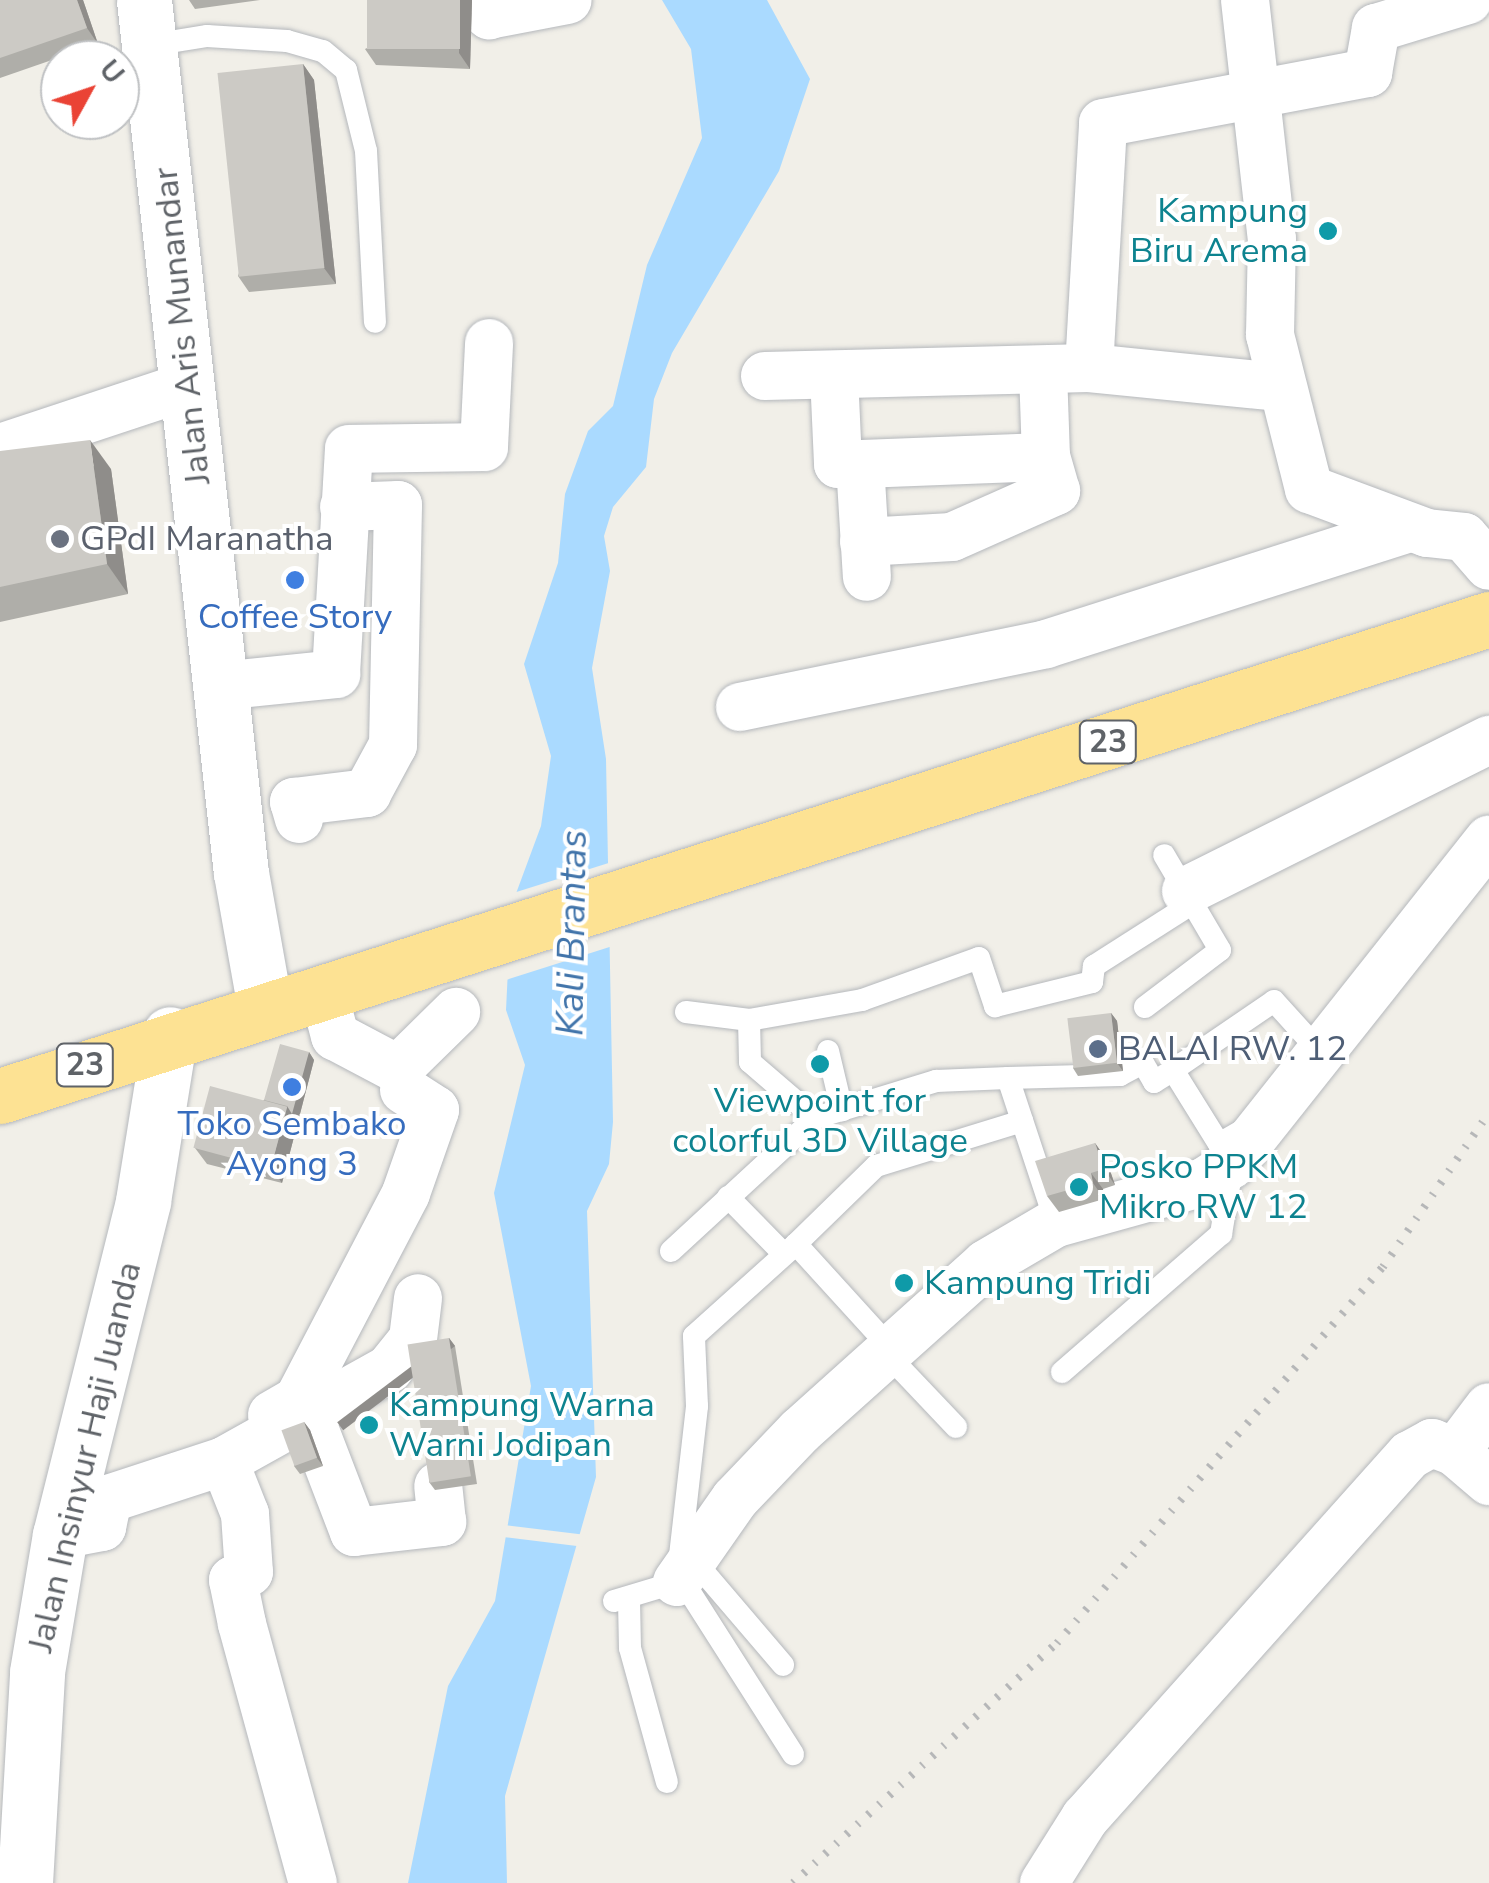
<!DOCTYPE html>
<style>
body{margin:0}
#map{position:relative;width:1489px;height:1883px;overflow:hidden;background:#f1efe8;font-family:"Nunito Sans",sans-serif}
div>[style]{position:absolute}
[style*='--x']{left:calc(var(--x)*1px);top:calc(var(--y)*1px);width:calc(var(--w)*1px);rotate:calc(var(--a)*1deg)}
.water>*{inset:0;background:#aadaff}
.pier>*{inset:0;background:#f1efe8;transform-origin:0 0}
.roads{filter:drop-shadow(0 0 2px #b5b8bc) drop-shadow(0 0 2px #b5b8bc)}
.lane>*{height:22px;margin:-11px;padding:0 11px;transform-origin:11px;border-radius:11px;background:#fff}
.street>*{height:48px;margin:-24px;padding:0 24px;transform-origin:24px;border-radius:24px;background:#fff}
.secondary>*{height:55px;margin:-27.5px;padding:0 27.5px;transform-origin:27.5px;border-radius:27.5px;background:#fff}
.highway>*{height:55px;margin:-27.5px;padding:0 27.5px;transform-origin:27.5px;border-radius:27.5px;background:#fde293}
.rail>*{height:8px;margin-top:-4px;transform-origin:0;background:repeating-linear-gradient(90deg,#b6b7b8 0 2.5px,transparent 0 14.5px)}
.wall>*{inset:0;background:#afaea9}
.shaded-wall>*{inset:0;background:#8f8d8a;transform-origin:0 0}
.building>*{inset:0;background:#cccac5;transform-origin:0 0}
.dots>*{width:28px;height:28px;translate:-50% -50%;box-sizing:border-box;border:5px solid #fff;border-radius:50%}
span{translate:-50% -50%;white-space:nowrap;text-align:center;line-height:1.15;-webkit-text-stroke:8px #fff;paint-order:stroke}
.shield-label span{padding:2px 8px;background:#fff;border:2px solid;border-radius:8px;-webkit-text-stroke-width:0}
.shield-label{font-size:32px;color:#5f6368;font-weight:700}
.culture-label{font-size:35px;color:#0d838f}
.right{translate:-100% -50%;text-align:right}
.left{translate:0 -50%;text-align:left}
.street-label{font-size:35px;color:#5f6368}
.worship-label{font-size:35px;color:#5b616d}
.shop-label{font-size:35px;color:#366cbe}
.service-label{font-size:35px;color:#4e5e75}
.water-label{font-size:38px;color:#4174aa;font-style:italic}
.north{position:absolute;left:40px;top:40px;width:100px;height:100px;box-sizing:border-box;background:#fff;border:2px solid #bfc1c3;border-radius:50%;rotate:50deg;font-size:28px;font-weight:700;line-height:40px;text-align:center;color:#5f6368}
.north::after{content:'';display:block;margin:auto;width:35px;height:45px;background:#ea4335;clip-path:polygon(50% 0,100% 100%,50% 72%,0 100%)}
</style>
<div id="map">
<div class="water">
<i style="clip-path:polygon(662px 0,767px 0,810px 79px,779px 171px,672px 353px,654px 399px,646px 467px,613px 507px,604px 536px,610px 571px,592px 668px,606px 759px,613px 1122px,609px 1164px,587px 1211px,596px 1477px,505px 1796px,507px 1883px,408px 1883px,448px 1686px,495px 1601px,531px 1386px,494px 1193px,525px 1065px,506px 1010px,511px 907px,541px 826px,551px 756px,524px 664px,558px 563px,565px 494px,588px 431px,613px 406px,647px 265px,702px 138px,691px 49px)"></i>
</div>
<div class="pier">
<i style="clip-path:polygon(615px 861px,619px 944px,506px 980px,510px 894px)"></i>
<i style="left:504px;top:1525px;width:83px;height:12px;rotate:7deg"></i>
</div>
<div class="roads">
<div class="lane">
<i style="--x:151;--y:45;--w:57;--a:-9.1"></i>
<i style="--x:207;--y:36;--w:80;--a:3.6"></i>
<i style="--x:287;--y:41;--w:37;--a:16"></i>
<i style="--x:323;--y:51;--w:30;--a:40"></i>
<i style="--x:346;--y:70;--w:83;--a:76.1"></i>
<i style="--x:366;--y:151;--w:171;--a:87"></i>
<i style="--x:1145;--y:1007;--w:94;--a:-37.2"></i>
<i style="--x:1220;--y:950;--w:110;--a:-120.5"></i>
<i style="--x:686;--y:1012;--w:64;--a:7.2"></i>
<i style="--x:749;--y:1020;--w:115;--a:-10"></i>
<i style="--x:862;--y:1000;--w:124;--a:-19.7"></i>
<i style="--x:979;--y:958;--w:51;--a:71.6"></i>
<i style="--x:995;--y:1006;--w:100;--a:-13.9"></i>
<i style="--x:1092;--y:982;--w:16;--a:-83"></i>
<i style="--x:1094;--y:966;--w:117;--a:-32.5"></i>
<i style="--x:749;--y:1020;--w:42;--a:88.6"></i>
<i style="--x:750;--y:1062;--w:86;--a:40.7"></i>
<i style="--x:828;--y:1051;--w:61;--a:76.7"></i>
<i style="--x:1173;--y:1070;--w:122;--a:-34.3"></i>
<i style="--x:1274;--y:1001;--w:70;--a:47.9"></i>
<i style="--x:1008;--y:1078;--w:112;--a:-1.5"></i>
<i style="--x:1120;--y:1075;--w:26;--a:-28"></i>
<i style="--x:1143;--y:1063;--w:22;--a:60"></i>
<i style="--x:1154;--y:1082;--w:22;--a:-32"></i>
<i style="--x:1173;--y:1070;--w:87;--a:58.1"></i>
<i style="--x:1219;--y:1144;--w:30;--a:-30"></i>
<i style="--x:728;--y:1197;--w:70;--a:45.6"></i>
<i style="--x:796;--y:1244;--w:112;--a:-44.3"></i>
<i style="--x:876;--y:1166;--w:153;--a:-17.1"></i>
<i style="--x:671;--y:1251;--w:196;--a:-42.7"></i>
<i style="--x:815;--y:1118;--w:127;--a:-17"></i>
<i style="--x:936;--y:1081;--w:72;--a:-2.4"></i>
<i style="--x:1008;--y:1078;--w:153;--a:71.7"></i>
<i style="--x:883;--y:1350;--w:106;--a:46.5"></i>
<i style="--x:1062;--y:1372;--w:211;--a:-41"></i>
<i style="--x:1221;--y:1234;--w:67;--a:-80.5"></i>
<i style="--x:696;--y:1563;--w:134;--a:49.5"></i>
<i style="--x:684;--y:1583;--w:203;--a:57.5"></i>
<i style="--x:614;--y:1601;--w:66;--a:-16.8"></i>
<i style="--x:677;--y:1582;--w:177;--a:-83.5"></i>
<i style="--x:697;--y:1406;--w:70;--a:-92.5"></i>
<i style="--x:694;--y:1336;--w:137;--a:-42"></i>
<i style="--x:796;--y:1244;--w:137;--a:47.7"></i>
<i style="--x:629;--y:1601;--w:47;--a:88.8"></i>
<i style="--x:630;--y:1648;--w:139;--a:74.6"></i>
</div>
<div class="street">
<i style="--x:485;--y:0;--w:16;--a:75"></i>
<i style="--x:489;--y:15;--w:80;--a:-10.8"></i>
<i style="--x:1245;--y:0;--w:241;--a:83.6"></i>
<i style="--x:1272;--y:239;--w:96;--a:91.2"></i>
<i style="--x:1270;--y:335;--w:159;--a:75.8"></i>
<i style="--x:1309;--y:489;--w:126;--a:20.4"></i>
<i style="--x:1427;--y:533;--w:37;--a:6"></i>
<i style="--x:1464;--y:537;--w:38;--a:49"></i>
<i style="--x:1089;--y:368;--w:245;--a:-86.7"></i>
<i style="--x:1103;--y:123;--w:270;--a:-10.7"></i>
<i style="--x:1368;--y:73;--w:46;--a:-79.9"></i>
<i style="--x:1376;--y:28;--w:96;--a:-16.9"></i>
<i style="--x:834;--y:375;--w:89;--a:87.4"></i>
<i style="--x:838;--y:464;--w:22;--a:0"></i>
<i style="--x:860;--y:464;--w:186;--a:-2.2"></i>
<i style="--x:1046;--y:457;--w:87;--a:-92"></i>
<i style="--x:765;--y:376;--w:324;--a:-1.4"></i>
<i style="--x:1089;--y:368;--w:190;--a:5.7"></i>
<i style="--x:0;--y:448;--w:198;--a:-18.3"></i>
<i style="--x:860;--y:464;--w:113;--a:86.5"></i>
<i style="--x:864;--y:542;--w:88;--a:-3.3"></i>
<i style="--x:952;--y:537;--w:114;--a:-23.9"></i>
<i style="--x:1056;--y:491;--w:35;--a:-106"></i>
<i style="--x:220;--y:686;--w:117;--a:-5.9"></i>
<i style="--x:336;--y:674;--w:225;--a:-86.7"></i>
<i style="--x:349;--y:449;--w:135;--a:-0.8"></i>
<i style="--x:484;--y:447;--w:104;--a:-87.2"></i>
<i style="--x:740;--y:707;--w:312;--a:-11.6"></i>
<i style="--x:1046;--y:644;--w:381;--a:-17.7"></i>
<i style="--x:299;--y:819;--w:18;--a:-106"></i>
<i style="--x:294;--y:802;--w:74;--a:-7"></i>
<i style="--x:367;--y:793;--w:55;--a:-61.6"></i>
<i style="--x:393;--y:745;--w:240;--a:-88.8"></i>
<i style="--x:398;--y:505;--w:54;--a:177.9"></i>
<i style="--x:1186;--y:891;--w:339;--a:-26.5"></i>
<i style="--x:323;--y:991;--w:47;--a:75.1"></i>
<i style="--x:335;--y:1036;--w:62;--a:27.8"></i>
<i style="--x:397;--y:1070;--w:83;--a:-44.5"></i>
<i style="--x:272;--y:1415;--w:30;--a:-30"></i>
<i style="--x:298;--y:1400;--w:233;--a:-62.4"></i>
<i style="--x:406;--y:1193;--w:88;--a:-70.7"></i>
<i style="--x:435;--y:1110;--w:37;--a:-147"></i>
<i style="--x:311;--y:1420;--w:120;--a:69"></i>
<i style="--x:354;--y:1532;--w:89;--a:-6.5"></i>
<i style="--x:442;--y:1522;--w:36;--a:-96"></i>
<i style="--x:1455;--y:1452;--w:45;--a:40.5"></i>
<i style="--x:224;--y:1461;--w:57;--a:68.4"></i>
<i style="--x:245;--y:1514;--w:58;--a:86.1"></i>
<i style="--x:249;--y:1572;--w:18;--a:153"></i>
<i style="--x:233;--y:1580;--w:45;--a:78.4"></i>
<i style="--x:242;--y:1624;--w:269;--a:74.7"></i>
<i style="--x:60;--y:1535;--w:43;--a:-10.8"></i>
<i style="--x:102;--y:1527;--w:29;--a:-78"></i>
<i style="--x:108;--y:1499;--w:122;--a:-18.1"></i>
<i style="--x:224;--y:1461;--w:189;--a:-29.1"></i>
<i style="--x:389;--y:1369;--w:38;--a:-51"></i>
<i style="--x:413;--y:1339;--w:41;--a:-83"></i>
<i style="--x:677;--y:1582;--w:101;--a:-55.1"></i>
<i style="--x:735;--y:1499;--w:94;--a:-46.3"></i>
<i style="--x:800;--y:1431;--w:250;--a:-41.9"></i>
<i style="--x:986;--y:1264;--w:81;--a:-30.4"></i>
<i style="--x:1056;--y:1223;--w:154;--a:-15.5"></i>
<i style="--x:1204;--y:1182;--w:33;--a:-33"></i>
<i style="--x:1232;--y:1164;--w:414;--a:-51.6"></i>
<i style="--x:1044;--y:1883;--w:77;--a:-57.8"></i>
<i style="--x:1085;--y:1818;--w:487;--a:-48.2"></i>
<i style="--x:1410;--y:1455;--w:25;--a:-29"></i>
<i style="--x:1432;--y:1443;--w:25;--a:21"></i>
<i style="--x:1455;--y:1452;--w:56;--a:-52.9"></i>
</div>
<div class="secondary">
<i style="--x:144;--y:0;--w:878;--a:83.66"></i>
<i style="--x:241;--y:873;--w:137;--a:79.9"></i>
<i style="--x:25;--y:1883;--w:211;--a:-86.7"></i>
<i style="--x:37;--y:1672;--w:139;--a:-80.5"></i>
<i style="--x:60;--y:1535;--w:344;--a:-76"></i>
<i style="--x:143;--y:1201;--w:169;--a:-80.8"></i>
</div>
<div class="highway">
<i style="--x:0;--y:1096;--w:1564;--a:-17.76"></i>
</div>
</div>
<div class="rail">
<i style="--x:793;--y:1883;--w:357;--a:-42.3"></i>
<i style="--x:1057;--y:1643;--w:498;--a:-49.1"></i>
<i style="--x:1383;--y:1267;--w:187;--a:-55.5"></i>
</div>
<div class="wall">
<i style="clip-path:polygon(0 0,83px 0,98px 44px,0 78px)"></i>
<i style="clip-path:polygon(189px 0,260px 0,195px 9px)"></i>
<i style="clip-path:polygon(472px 0,470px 69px,376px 65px,365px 49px)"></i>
<i style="clip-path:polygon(303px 64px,314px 80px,336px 284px,249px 292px,238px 276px)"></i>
<i style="clip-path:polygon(0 451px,111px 469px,128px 594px,0 622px)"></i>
<i style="clip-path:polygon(1111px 1013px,1117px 1021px,1123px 1071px,1078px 1076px,1073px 1068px)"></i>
<i style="clip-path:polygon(309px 1052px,314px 1060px,282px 1183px,207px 1164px,195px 1148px,264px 1100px)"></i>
<i style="clip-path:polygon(1095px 1143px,1106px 1159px,1115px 1185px,1103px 1189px,1104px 1199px,1059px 1212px,1047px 1196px)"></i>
<i style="clip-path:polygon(449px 1338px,455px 1346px,477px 1484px,435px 1490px,429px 1482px)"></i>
<i style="clip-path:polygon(304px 1422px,310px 1430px,323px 1466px,300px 1474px,294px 1466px)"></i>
</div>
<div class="shaded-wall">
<i style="clip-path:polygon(77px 0,83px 0,98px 44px,87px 28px)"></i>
<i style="clip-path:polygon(460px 0,472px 0,470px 69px,459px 53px)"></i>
<i style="clip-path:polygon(303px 64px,314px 80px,336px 284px,324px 268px)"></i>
<i style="clip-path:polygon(90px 440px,111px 469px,128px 594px,107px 564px)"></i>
<i style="clip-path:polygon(1111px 1013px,1117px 1021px,1123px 1071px,1117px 1063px)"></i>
<i style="clip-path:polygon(309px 1052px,314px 1060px,282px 1183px,271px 1167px,287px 1106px)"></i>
<i style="clip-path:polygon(1095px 1143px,1106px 1159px,1115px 1185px,1104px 1169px)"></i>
<i style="clip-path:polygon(1091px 1173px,1103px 1189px,1104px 1199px,1093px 1183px)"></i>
<i style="left:449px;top:1338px;width:10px;height:140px;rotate:53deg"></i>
<i style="clip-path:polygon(304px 1422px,310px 1430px,323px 1466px,317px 1458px)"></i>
</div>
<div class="building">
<i style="clip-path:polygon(0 0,77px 0,87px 28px,0 58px)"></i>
<i style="left:367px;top:0;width:93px;height:49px"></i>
<i style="left:303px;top:64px;width:205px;height:86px;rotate:84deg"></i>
<i style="clip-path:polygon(90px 440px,107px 564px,0 587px,0 451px)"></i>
<i style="left:1111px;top:1013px;width:50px;height:44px;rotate:83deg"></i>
<i style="clip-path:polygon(280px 1044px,309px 1052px,292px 1114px,287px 1106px,264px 1100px)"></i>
<i style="left:210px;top:1086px;width:80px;height:64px;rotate:15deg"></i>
<i style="clip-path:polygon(1095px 1143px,1104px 1169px,1091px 1173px,1093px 1183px,1047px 1196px,1035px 1161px)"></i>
<i style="left:449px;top:1338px;width:140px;height:42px;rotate:81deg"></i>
<i style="left:304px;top:1422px;width:38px;height:24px;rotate:70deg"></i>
</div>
<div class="dots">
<i style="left:1328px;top:231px;background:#0f9aa8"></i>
<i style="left:60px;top:539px;background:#6b7280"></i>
<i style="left:295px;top:580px;background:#3f7fe0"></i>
<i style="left:1098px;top:1049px;background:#5c6f8a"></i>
<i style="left:820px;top:1064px;background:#0f9aa8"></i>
<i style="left:292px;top:1087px;background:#3f7fe0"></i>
<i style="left:1079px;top:1187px;background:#0f9aa8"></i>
<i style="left:904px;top:1283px;background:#0f9aa8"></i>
<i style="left:369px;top:1425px;background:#0f9aa8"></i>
</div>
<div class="shield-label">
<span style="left:1108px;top:742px">23</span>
<span style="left:85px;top:1065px">23</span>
</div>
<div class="culture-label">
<span class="right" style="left:1308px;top:231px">Kampung<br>Biru Arema</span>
<span style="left:820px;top:1121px">Viewpoint for<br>colorful 3D Village</span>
<span class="left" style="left:1099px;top:1187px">Posko PPKM<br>Mikro RW 12</span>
<span class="left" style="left:924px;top:1283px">Kampung Tridi</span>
<span class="left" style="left:389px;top:1425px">Kampung Warna<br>Warni Jodipan</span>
</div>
<div class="street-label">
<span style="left:182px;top:326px;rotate:-96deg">Jalan Aris Munandar</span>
<span style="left:85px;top:1457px;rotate:-77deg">Jalan Insinyur Haji Juanda</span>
</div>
<div class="worship-label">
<span class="left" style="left:80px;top:539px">GPdI Maranatha</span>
</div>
<div class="shop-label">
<span style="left:295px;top:617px">Coffee Story</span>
<span style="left:292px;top:1144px">Toko Sembako<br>Ayong 3</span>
</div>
<div class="service-label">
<span class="left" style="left:1118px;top:1049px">BALAI RW. 12</span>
</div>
<div class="water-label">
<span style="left:572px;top:933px;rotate:-89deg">Kali Brantas</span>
</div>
<div class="north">U</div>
</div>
